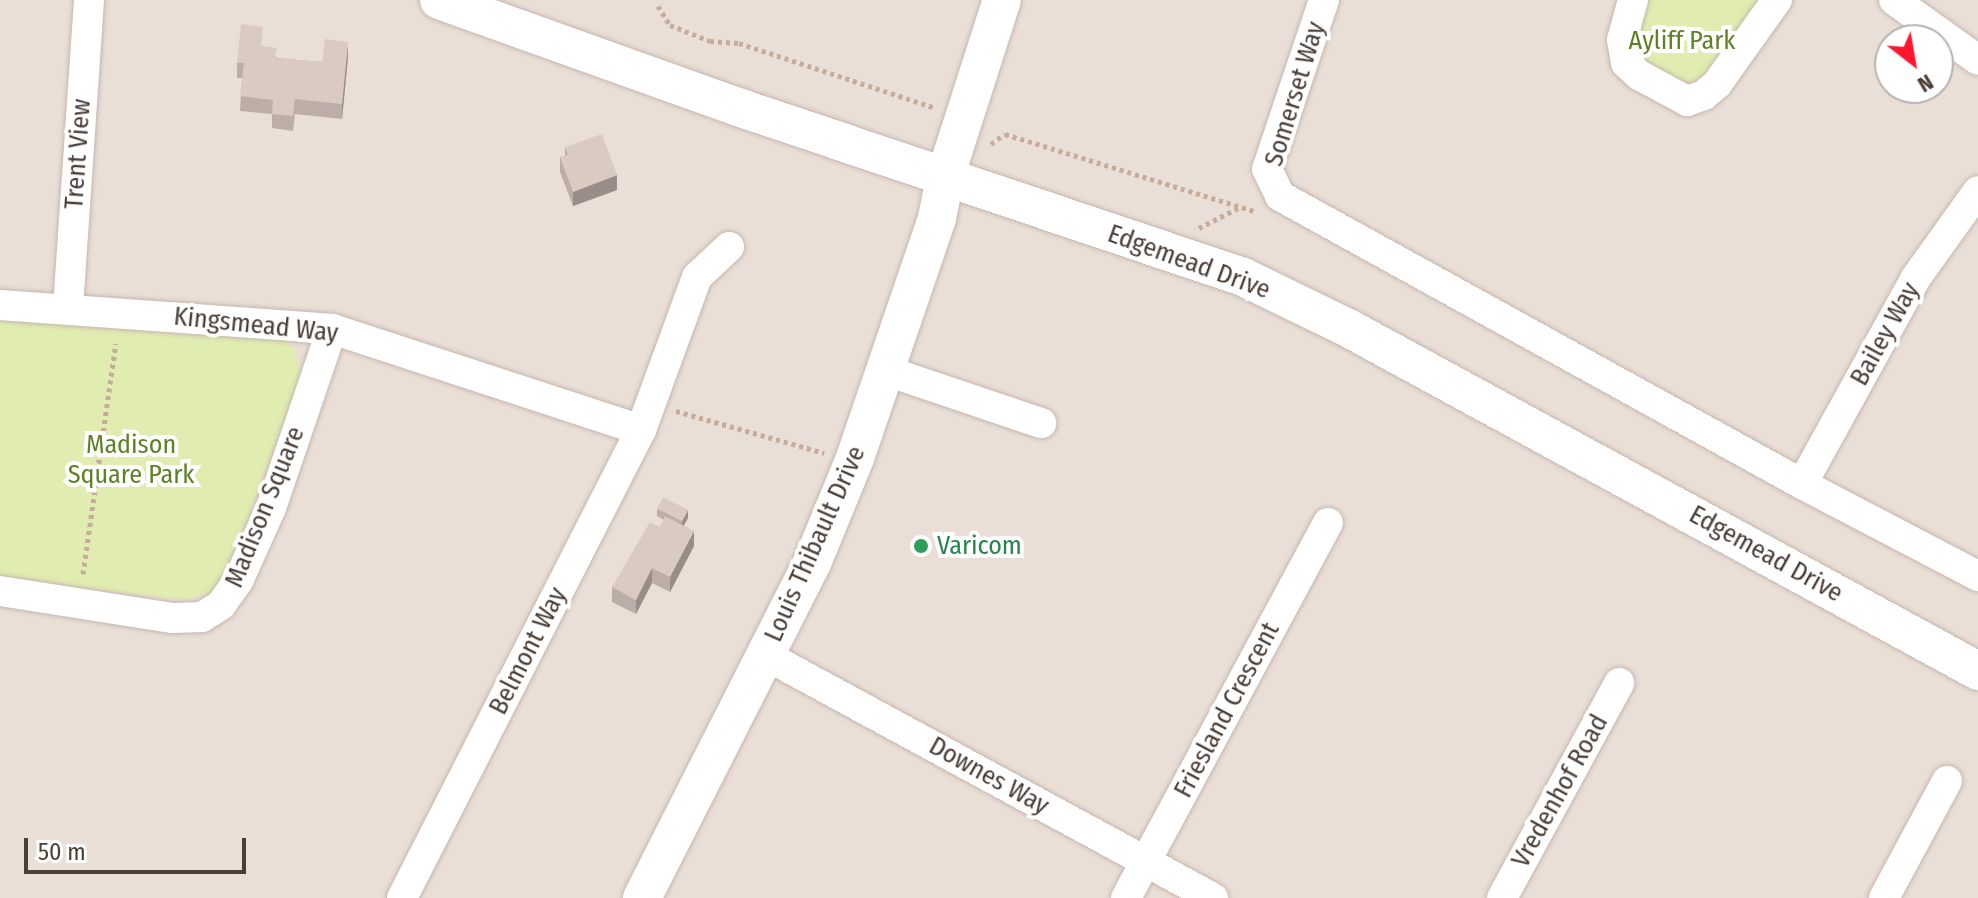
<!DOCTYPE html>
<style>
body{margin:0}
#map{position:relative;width:1978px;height:898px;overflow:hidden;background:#f6efea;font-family:"Fira Sans Condensed",sans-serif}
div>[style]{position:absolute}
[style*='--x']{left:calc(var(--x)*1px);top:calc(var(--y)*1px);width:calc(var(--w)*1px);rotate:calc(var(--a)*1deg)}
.residential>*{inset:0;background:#eadfd7}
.green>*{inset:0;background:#e0ecb0}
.path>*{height:5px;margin-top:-2.5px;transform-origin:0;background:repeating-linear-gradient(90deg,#c5ac9c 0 4px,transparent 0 8px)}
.roads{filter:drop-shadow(0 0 2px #c5b7ae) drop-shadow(0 0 2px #c5b7ae)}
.minor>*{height:30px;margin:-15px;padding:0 15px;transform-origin:15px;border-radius:15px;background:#fff}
.tertiary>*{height:38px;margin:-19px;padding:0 19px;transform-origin:19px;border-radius:19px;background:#fff}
.wall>*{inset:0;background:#bcaea6}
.shaded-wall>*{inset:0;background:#998d87}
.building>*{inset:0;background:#dbcac1;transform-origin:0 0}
.dots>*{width:22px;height:22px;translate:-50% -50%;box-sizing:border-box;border:4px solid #fff;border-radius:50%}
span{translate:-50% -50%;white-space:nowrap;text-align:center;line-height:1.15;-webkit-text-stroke:8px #fff;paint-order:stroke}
.park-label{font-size:26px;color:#5f8125}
.street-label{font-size:26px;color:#4a3e37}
.leisure-label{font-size:26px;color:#27864d}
.left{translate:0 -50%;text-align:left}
.north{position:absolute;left:1874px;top:24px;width:80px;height:80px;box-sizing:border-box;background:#fff;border:2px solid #b7b2af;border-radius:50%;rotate:149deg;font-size:22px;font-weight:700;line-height:32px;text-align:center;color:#4a3e37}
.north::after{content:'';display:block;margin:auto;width:28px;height:36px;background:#ff172f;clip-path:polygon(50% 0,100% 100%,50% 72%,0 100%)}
.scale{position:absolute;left:24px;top:838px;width:222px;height:36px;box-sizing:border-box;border:4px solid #4a3e37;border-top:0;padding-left:10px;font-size:24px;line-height:28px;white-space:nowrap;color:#4a3e37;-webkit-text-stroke:6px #fff;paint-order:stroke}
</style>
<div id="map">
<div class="residential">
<i style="clip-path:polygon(evenodd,0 0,1978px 0,1978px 898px,0 898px,0 0,1890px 40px,1938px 40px,1938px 88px,1890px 88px,1890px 40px)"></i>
</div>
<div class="green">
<i style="clip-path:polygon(1642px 0,1764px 0,1709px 75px,1693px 86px,1675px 85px,1635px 57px)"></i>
<i style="clip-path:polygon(0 317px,280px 337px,295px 350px,301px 376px,229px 567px,212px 593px,183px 600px,0 577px)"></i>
</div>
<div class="path">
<i style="--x:658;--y:6;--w:22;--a:58"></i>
<i style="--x:670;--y:25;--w:43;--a:21.8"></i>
<i style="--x:710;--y:41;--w:29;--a:4"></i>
<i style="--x:739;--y:43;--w:206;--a:18.3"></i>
<i style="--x:991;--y:144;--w:17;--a:-36"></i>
<i style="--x:1005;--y:134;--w:261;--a:17.2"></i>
<i style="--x:1199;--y:228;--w:44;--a:-27.1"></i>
<i style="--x:676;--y:411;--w:154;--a:15.8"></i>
<i style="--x:83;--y:574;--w:233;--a:-81.9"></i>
</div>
<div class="roads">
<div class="minor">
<i style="--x:1324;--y:0;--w:178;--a:108.6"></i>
<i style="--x:1267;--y:169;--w:30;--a:64"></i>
<i style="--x:1280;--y:196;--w:596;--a:28.89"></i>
<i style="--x:1802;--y:484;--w:199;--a:27.6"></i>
<i style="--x:1633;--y:0;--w:41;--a:105.4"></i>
<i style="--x:1622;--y:40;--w:23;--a:80"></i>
<i style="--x:1626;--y:63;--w:18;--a:43"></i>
<i style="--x:1639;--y:75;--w:55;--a:28.4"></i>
<i style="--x:1687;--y:101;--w:18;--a:-19"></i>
<i style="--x:1704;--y:95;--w:17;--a:-40"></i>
<i style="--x:1717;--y:84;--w:103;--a:-54.5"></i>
<i style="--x:1894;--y:0;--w:103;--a:35.5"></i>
<i style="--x:0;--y:305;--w:333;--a:4.1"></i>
<i style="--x:332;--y:329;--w:325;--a:18.1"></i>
<i style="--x:68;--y:308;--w:309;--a:-86.1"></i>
<i style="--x:887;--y:371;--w:163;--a:18.7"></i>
<i style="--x:1802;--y:484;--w:234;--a:-61.1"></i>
<i style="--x:1915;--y:279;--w:108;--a:-54.4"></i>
<i style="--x:0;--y:591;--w:175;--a:8.9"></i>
<i style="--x:173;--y:618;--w:29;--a:-2"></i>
<i style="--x:202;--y:617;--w:22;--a:-32"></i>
<i style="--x:221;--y:605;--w:32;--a:-55"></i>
<i style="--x:239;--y:579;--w:78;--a:-65.7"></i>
<i style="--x:271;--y:508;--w:189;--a:-71.2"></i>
<i style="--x:765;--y:655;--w:510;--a:28.48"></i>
<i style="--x:402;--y:898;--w:525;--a:-62.95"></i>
<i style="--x:641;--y:430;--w:163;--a:-69.9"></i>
<i style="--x:697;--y:277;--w:44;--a:-43.2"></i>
<i style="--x:1126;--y:898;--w:426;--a:-61.7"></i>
<i style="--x:1502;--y:898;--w:245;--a:-61.4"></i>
<i style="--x:1884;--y:898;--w:133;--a:-61.7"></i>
</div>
<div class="tertiary">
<i style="--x:439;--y:0;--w:318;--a:19.7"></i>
<i style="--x:738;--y:107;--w:533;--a:18.6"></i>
<i style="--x:1243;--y:277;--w:119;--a:25.9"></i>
<i style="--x:1350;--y:329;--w:715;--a:28.57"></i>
<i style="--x:642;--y:898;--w:376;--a:-63.1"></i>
<i style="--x:812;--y:563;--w:113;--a:-67.7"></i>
<i style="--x:855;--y:458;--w:254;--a:-71.1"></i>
<i style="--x:937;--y:218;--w:45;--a:-78.4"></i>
<i style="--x:946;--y:174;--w:183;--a:-72.2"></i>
</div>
</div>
<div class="wall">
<i style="clip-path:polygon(263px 46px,277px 58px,322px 62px,348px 57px,342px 119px,295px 114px,293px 131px,272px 128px,272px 114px,240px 111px,242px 78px,237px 78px,237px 63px)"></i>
<i style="clip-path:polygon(565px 147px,617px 190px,573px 206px,560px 172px,560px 157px,565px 156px)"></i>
<i style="clip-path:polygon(657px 509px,688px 518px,683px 526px,694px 546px,670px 592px,652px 583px,636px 614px,612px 602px,612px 587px,660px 527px,664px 520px,657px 516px)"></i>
</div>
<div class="shaded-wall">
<i style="clip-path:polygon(348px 42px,348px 57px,342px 119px,342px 104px)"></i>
<i style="clip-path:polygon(617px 175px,617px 190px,573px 206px,573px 192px)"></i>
<i style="clip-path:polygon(688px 510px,688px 518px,682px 529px,682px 521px)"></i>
<i style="clip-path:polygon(694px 531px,694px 546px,670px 592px,670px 577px)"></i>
<i style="clip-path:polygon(652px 568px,652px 583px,636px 614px,636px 600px)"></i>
</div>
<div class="building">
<i style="clip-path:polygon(241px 24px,263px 27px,261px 46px,277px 48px,275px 58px,322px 62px,325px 39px,348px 42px,342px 104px,295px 99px,293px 116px,272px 114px,273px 100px,240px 96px,244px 63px,237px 63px)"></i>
<i style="clip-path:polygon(602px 134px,617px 175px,573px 192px,560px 157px,568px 155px,565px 147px)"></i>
<i style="left:663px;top:497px;width:28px;height:13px;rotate:27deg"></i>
<i style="clip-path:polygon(665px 516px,694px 531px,670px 577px,652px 568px,636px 600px,612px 587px,650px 522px,660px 527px)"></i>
</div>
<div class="dots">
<i style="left:921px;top:546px;background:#2e9e5b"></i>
</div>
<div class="park-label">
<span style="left:1682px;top:41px">Ayliff Park</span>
<span style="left:131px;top:460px">Madison<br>Square Park</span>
</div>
<div class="street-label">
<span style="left:1295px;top:94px;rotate:-73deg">Somerset Way</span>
<span style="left:78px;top:154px;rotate:-86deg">Trent View</span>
<span style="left:1189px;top:262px;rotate:20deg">Edgemead Drive</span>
<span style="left:256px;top:325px;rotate:6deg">Kingsmead Way</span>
<span style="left:1885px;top:334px;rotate:-61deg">Bailey Way</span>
<span style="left:265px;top:507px;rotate:-68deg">Madison Square</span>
<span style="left:815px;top:544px;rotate:-66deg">Louis Thibault Drive</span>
<span style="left:1766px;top:554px;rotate:29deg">Edgemead Drive</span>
<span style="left:528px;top:651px;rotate:-63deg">Belmont Way</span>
<span style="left:1227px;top:710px;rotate:-62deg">Friesland Crescent</span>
<span style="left:989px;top:776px;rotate:29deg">Downes Way</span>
<span style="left:1560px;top:791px;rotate:-61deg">Vredenhof Road</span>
</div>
<div class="leisure-label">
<span class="left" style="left:937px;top:546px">Varicom</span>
</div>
<div class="north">N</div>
<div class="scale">50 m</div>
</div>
